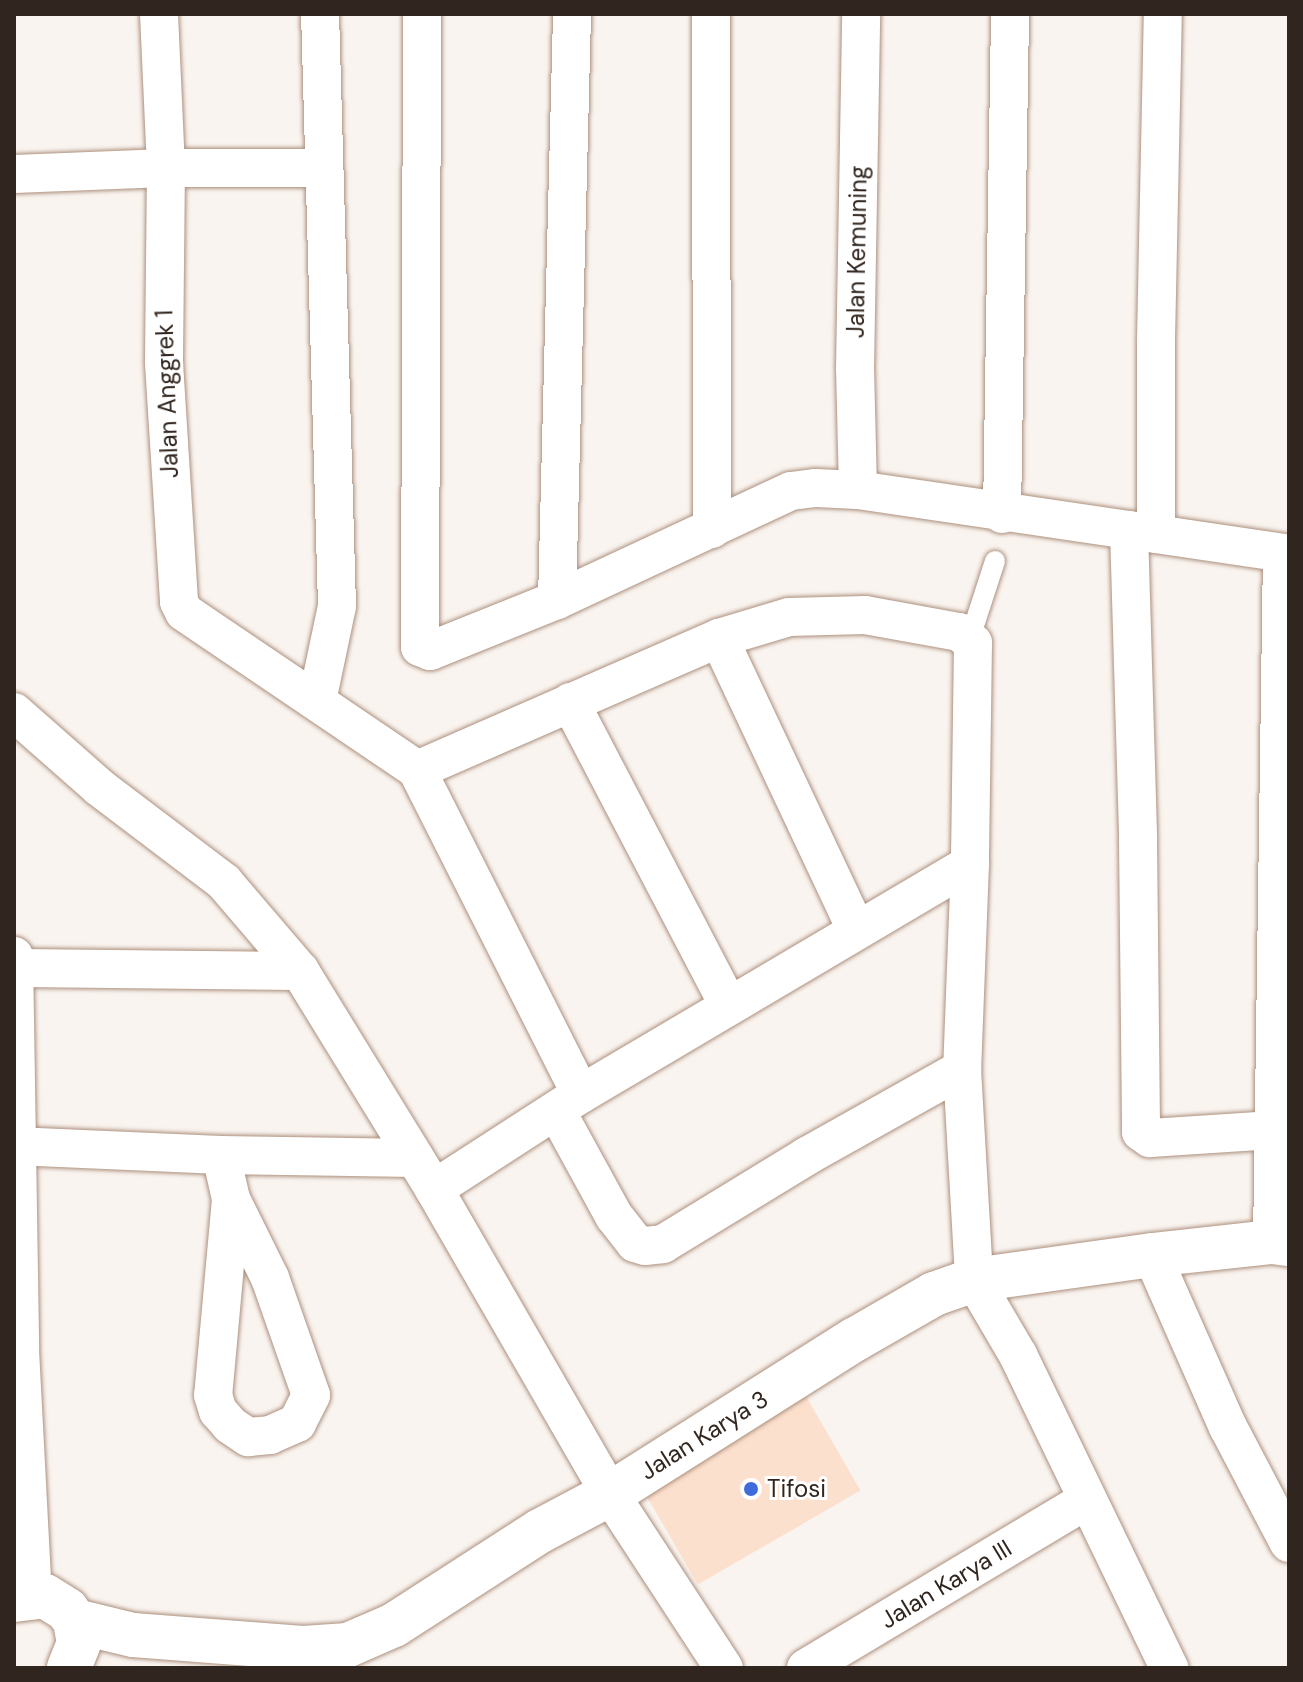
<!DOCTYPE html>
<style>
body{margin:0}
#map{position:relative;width:1303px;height:1682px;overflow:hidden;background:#faf4f0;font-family:"DM Sans",sans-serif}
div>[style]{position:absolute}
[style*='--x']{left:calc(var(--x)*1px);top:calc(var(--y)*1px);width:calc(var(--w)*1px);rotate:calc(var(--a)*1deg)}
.green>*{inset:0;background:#fce0ce;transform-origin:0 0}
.roads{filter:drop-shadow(0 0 2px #ac907d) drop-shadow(0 0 2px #ac907d)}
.lane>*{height:20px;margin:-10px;padding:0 10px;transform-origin:10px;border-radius:10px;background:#fff}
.street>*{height:38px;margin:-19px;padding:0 19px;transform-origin:19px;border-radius:19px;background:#fff}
.secondary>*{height:44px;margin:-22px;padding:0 22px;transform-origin:22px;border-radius:22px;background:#fff}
.dots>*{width:22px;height:22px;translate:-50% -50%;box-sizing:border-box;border:4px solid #fff;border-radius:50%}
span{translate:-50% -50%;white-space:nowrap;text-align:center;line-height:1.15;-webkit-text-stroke:6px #fff;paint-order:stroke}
.street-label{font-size:24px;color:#31261f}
.poi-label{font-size:24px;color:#31261f}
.left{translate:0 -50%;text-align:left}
.frame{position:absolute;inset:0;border:16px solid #31261f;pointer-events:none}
</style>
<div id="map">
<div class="green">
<i style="left:799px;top:1384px;width:123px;height:188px;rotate:60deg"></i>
</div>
<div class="roads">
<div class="lane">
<i style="--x:970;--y:638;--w:81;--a:-72"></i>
</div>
<div class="street">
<i style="--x:159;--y:14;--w:154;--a:87.4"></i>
<i style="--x:166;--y:168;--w:195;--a:90.6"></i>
<i style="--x:164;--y:363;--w:239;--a:86.4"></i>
<i style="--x:179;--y:602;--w:11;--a:63"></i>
<i style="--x:184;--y:612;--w:282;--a:34.1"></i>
<i style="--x:417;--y:770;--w:363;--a:63.2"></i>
<i style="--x:422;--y:14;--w:633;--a:90.18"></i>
<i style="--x:420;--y:647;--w:11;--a:22"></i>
<i style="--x:430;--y:651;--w:137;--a:-21.9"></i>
<i style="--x:557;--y:600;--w:258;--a:-25"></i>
<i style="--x:791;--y:491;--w:25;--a:-7"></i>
<i style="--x:816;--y:488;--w:42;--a:2.7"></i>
<i style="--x:858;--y:490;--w:436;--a:8.4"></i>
<i style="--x:711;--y:14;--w:515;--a:89.89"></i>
<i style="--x:14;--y:174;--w:152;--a:-2.3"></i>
<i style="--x:166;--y:168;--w:158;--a:0"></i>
<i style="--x:858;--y:490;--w:121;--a:-91.4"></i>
<i style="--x:855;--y:369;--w:355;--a:-89"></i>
<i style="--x:1002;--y:514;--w:500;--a:-89.08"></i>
<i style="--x:1129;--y:530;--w:309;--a:88.3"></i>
<i style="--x:1138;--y:839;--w:293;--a:89.4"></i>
<i style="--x:1141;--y:1132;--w:11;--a:34"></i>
<i style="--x:1150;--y:1138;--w:124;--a:-3.7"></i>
<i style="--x:1156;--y:534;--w:194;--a:-90"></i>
<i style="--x:1156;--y:340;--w:326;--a:-88.8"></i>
<i style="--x:557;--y:600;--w:586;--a:-88.53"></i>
<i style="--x:719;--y:638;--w:73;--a:-16.7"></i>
<i style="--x:789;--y:617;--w:76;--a:-1.5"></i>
<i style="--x:865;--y:615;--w:96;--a:10.3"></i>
<i style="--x:959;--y:632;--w:18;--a:38"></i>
<i style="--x:973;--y:643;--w:221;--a:90.8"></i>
<i style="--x:970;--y:864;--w:205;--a:92.2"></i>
<i style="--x:962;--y:1069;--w:211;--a:86.7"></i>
<i style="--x:974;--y:1280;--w:87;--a:59.6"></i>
<i style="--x:1018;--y:1355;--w:348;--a:64.2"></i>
<i style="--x:317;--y:701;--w:97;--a:-78.1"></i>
<i style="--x:337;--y:606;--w:592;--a:-91.64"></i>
<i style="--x:570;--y:702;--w:343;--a:62.4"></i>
<i style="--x:14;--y:712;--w:113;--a:41.4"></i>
<i style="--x:99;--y:787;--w:157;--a:37.2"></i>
<i style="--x:224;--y:882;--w:117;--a:49.5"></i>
<i style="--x:300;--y:971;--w:256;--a:58.4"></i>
<i style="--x:434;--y:1189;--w:352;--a:60"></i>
<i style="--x:610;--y:1494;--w:208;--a:56.8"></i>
<i style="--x:417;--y:770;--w:330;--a:-23.6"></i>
<i style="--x:719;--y:638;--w:322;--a:64.8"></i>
<i style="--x:14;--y:956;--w:394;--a:89.1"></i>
<i style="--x:20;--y:1350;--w:245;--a:87"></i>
<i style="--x:15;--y:968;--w:285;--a:0.6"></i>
<i style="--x:557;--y:1112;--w:119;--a:61.3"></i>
<i style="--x:614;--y:1216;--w:34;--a:52"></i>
<i style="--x:635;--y:1243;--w:10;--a:17"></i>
<i style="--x:645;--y:1246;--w:18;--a:-6"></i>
<i style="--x:663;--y:1244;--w:169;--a:-31.4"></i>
<i style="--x:807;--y:1156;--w:178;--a:-29.3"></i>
<i style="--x:14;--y:1146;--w:207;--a:2.5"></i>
<i style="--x:221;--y:1155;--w:194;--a:0.9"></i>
<i style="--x:221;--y:1155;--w:45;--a:77.2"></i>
<i style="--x:231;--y:1199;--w:197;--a:95.2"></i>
<i style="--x:213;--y:1395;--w:17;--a:73"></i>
<i style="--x:218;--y:1411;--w:18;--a:49"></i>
<i style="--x:230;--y:1425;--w:22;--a:34"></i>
<i style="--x:248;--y:1437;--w:22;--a:-5"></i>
<i style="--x:270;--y:1435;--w:30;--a:-24"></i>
<i style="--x:297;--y:1423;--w:31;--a:-63"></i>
<i style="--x:311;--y:1395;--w:124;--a:-109.3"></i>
<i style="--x:270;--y:1278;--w:88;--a:-116.3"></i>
<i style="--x:434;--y:1189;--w:175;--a:-32.9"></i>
<i style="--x:581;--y:1094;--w:452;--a:-30.6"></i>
<i style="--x:1272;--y:1242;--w:688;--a:-89.17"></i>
<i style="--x:1152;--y:1255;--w:188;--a:66.2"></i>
<i style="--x:1228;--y:1427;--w:131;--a:62.3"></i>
<i style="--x:806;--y:1668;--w:327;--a:-30.9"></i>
</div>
<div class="secondary">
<i style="--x:14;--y:1600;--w:31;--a:-7"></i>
<i style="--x:45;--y:1596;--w:26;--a:32"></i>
<i style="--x:67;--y:1610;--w:14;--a:54"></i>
<i style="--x:75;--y:1621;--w:22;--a:80"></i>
<i style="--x:79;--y:1643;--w:27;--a:112"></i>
<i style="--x:75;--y:1621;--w:60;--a:13.6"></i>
<i style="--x:133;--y:1635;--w:170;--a:4.4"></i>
<i style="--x:303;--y:1648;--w:45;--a:-3.8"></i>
<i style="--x:348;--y:1645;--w:50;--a:-23.5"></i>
<i style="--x:394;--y:1625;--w:174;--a:-32.8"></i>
<i style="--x:540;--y:1531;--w:79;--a:-27.9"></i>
<i style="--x:610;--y:1494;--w:289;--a:-32.3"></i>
<i style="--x:854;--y:1340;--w:92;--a:-29.9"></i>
<i style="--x:934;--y:1294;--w:42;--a:-19.3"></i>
<i style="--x:974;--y:1280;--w:180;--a:-8"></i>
<i style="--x:1152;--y:1255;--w:121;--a:-6.2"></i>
<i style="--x:1272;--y:1242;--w:17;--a:7"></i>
</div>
</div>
<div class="dots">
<i style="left:751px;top:1489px;background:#406bdc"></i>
</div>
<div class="street-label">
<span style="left:857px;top:252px;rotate:-89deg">Jalan Kemuning</span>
<span style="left:167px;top:394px;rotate:-92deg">Jalan Anggrek 1</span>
<span style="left:704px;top:1435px;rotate:-32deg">Jalan Karya 3</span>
<span style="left:946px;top:1584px;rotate:-31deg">Jalan Karya III</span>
</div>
<div class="poi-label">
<span class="left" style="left:767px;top:1489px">Tifosi</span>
</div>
<div class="frame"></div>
</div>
